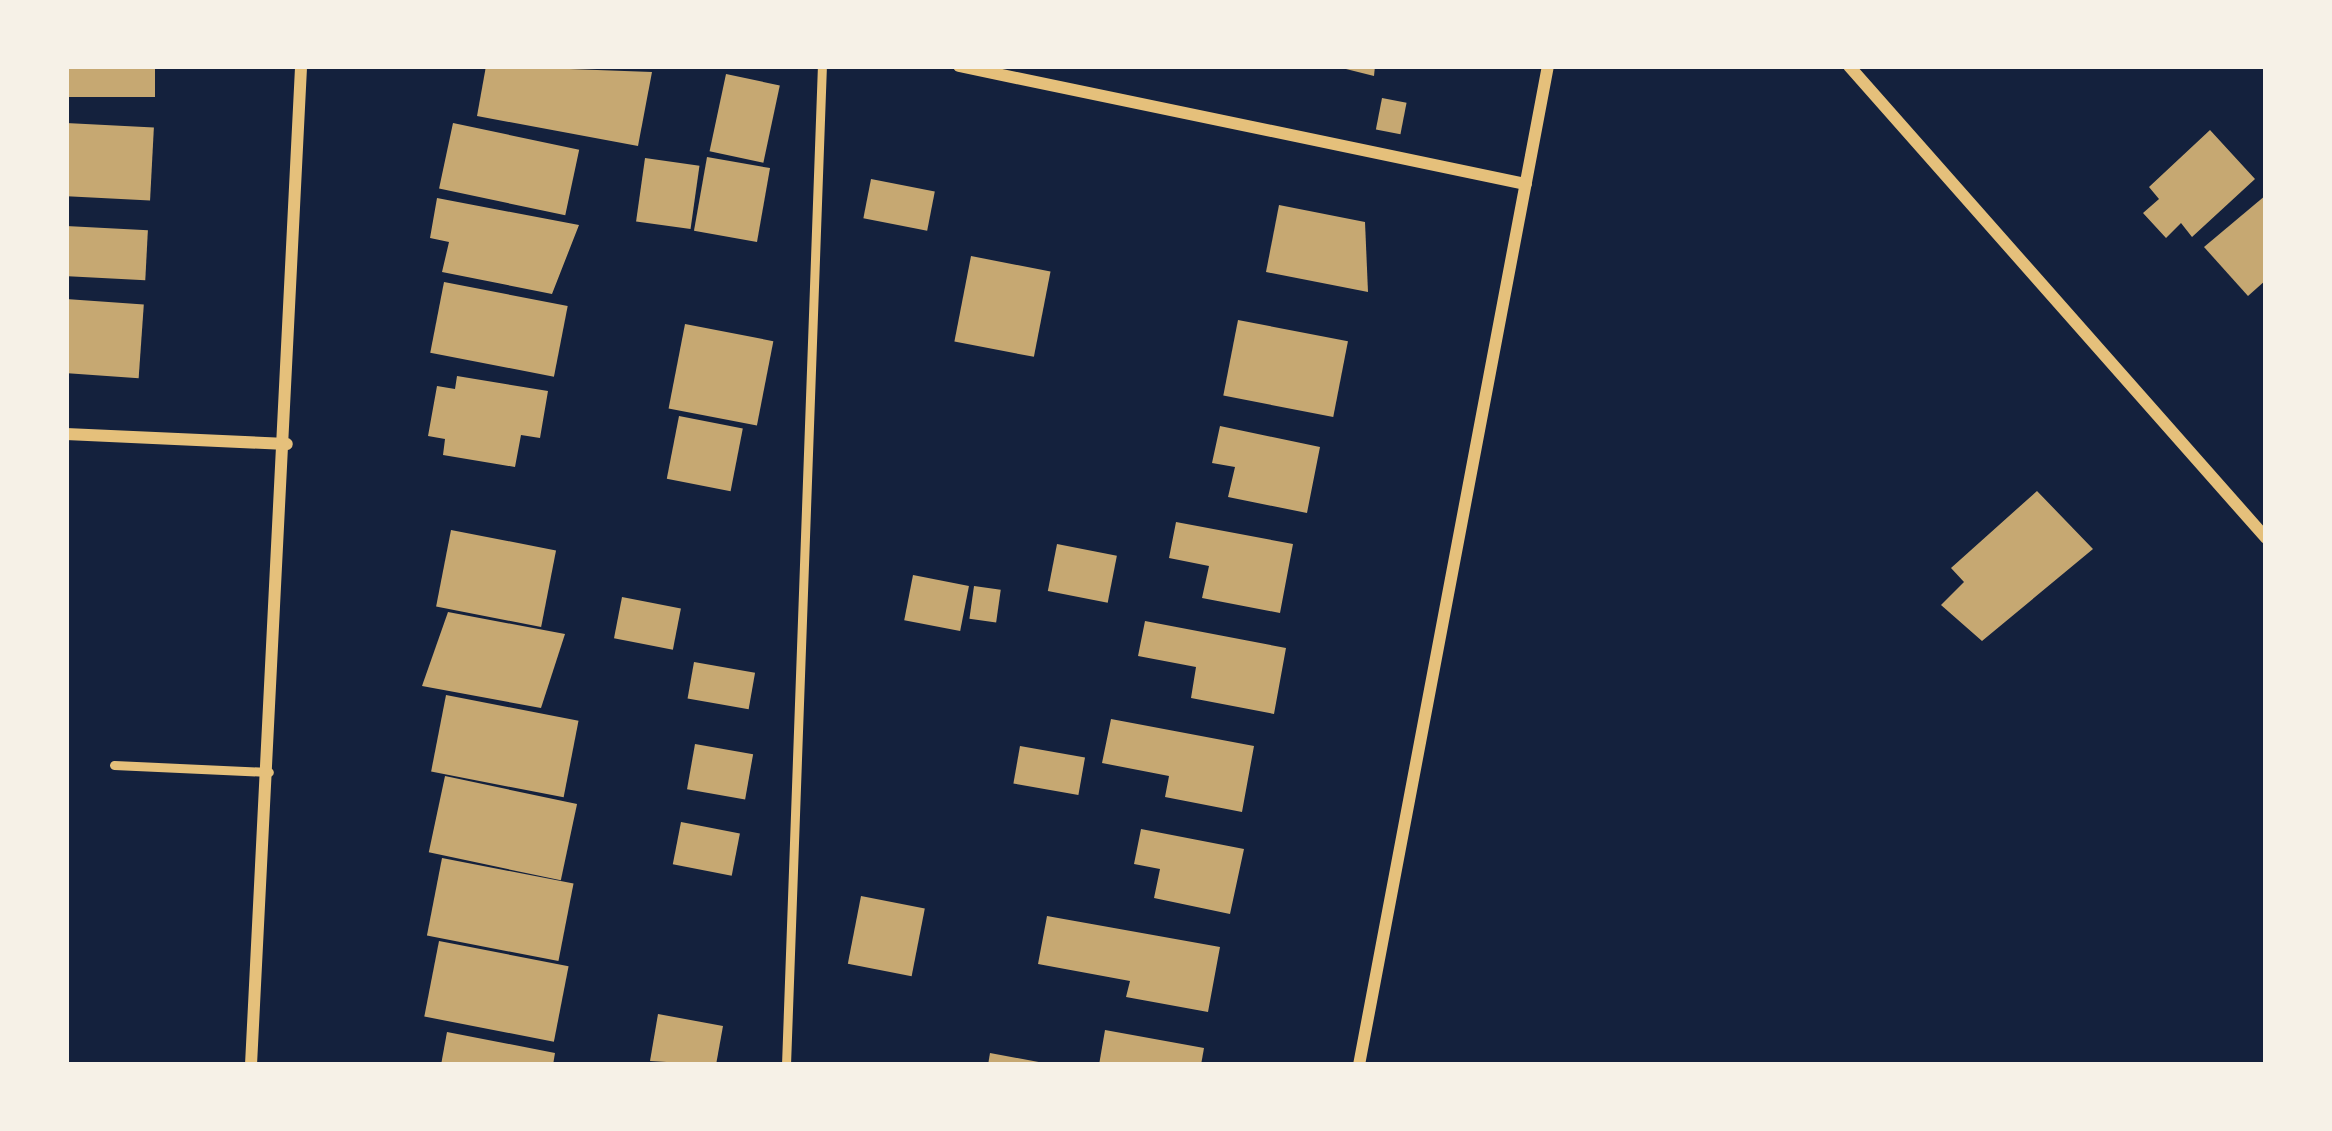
<!DOCTYPE html>
<style>
body{margin:0}
#map{position:relative;width:2332px;height:1131px;overflow:hidden;background:#14213d;font-family:"Public Sans",sans-serif}
div>[style]{position:absolute}
[style*='--x']{left:calc(var(--x)*1px);top:calc(var(--y)*1px);width:calc(var(--w)*1px);rotate:calc(var(--a)*1deg)}
.building>*{inset:0;background:#c6a872;transform-origin:0 0}
.service>*{height:9px;margin:-4.5px;padding:0 4.5px;transform-origin:4.5px;border-radius:4.5px;background:#e5c07b}
.minor>*{height:12px;margin:-6px;padding:0 6px;transform-origin:6px;border-radius:6px;background:#e5c07b}
span{translate:-50% -50%;white-space:nowrap;text-align:center;line-height:1.15;-webkit-text-stroke:9px #f6f1e7;paint-order:stroke}
.frame{position:absolute;inset:0;border:69px solid #f6f1e7;pointer-events:none}
</style>
<div id="map">
<div class="building">
<i style="left:66px;top:66px;width:89px;height:31px"></i>
<i style="clip-path:polygon(486px 66px,652px 72px,638px 146px,477px 116px)"></i>
<i style="clip-path:polygon(1334px 66px,1375px 66px,1374px 76px)"></i>
<i style="left:726px;top:74px;width:55px;height:79px;rotate:12deg"></i>
<i style="left:1382px;top:98px;width:25px;height:32px;rotate:11deg"></i>
<i style="left:66px;top:123px;width:88px;height:73px;rotate:3deg"></i>
<i style="left:453px;top:123px;width:129px;height:67px;rotate:12deg"></i>
<i style="clip-path:polygon(2210px 130px,2255px 179px,2192px 237px,2181px 223px,2166px 238px,2143px 213px,2159px 199px,2149px 187px)"></i>
<i style="left:707px;top:157px;width:64px;height:75px;rotate:10deg"></i>
<i style="left:645px;top:158px;width:55px;height:64px;rotate:8deg"></i>
<i style="left:871px;top:179px;width:65px;height:40px;rotate:11deg"></i>
<i style="clip-path:polygon(2266px 195px,2266px 280px,2248px 296px,2204px 247px)"></i>
<i style="clip-path:polygon(437px 198px,579px 225px,552px 294px,442px 272px,449px 242px,430px 238px)"></i>
<i style="clip-path:polygon(1279px 205px,1365px 222px,1368px 292px,1266px 272px)"></i>
<i style="left:66px;top:226px;width:82px;height:50px;rotate:3deg"></i>
<i style="left:971px;top:256px;width:81px;height:87px;rotate:11deg"></i>
<i style="left:444px;top:282px;width:126px;height:72px;rotate:11deg"></i>
<i style="left:66px;top:299px;width:78px;height:74px;rotate:4deg"></i>
<i style="left:1238px;top:320px;width:112px;height:77px;rotate:11deg"></i>
<i style="left:685px;top:324px;width:90px;height:86px;rotate:11deg"></i>
<i style="clip-path:polygon(457px 376px,548px 391px,540px 438px,521px 435px,515px 467px,443px 455px,445px 439px,428px 436px,437px 386px,455px 389px)"></i>
<i style="left:679px;top:416px;width:65px;height:64px;rotate:11deg"></i>
<i style="clip-path:polygon(1220px 426px,1320px 447px,1307px 513px,1228px 497px,1235px 467px,1212px 463px)"></i>
<i style="clip-path:polygon(2037px 491px,2093px 549px,1982px 641px,1941px 605px,1964px 582px,1951px 568px)"></i>
<i style="clip-path:polygon(1176px 522px,1293px 544px,1280px 613px,1202px 598px,1209px 566px,1169px 558px)"></i>
<i style="left:451px;top:530px;width:107px;height:78px;rotate:11deg"></i>
<i style="left:1057px;top:544px;width:61px;height:48px;rotate:11deg"></i>
<i style="left:913px;top:575px;width:57px;height:46px;rotate:11deg"></i>
<i style="left:974px;top:586px;width:27px;height:33px;rotate:8deg"></i>
<i style="left:622px;top:597px;width:60px;height:42px;rotate:11deg"></i>
<i style="clip-path:polygon(448px 612px,565px 634px,541px 708px,422px 686px)"></i>
<i style="clip-path:polygon(1145px 621px,1286px 648px,1274px 714px,1191px 698px,1196px 667px,1138px 656px)"></i>
<i style="left:694px;top:662px;width:62px;height:37px;rotate:10deg"></i>
<i style="left:446px;top:695px;width:135px;height:78px;rotate:11deg"></i>
<i style="clip-path:polygon(1111px 719px,1254px 746px,1242px 812px,1165px 797px,1169px 776px,1102px 763px)"></i>
<i style="left:695px;top:744px;width:59px;height:46px;rotate:10deg"></i>
<i style="left:1020px;top:746px;width:66px;height:38px;rotate:10deg"></i>
<i style="left:445px;top:776px;width:135px;height:78px;rotate:12deg"></i>
<i style="left:681px;top:822px;width:60px;height:43px;rotate:11deg"></i>
<i style="clip-path:polygon(1141px 829px,1244px 849px,1230px 914px,1154px 898px,1160px 869px,1134px 864px)"></i>
<i style="left:442px;top:858px;width:134px;height:79px;rotate:11deg"></i>
<i style="left:861px;top:896px;width:65px;height:69px;rotate:11deg"></i>
<i style="clip-path:polygon(1047px 916px,1220px 947px,1208px 1012px,1126px 997px,1130px 981px,1038px 964px)"></i>
<i style="left:439px;top:941px;width:132px;height:77px;rotate:11deg"></i>
<i style="clip-path:polygon(658px 1014px,723px 1026px,716px 1065px,650px 1061px)"></i>
<i style="clip-path:polygon(1105px 1030px,1204px 1048px,1201px 1065px,1099px 1065px)"></i>
<i style="clip-path:polygon(447px 1032px,555px 1053px,553px 1065px,441px 1065px)"></i>
<i style="clip-path:polygon(990px 1053px,1044px 1063px,1043px 1065px,988px 1065px)"></i>
</div>
<div class="service">
<i style="--x:114;--y:765;--w:155;--a:2.6"></i>
<i style="--x:786;--y:1065;--w:1000;--a:-87.94"></i>
</div>
<div class="minor">
<i style="--x:959;--y:66;--w:579;--a:11.76"></i>
<i style="--x:1849;--y:66;--w:630;--a:48.54"></i>
<i style="--x:66;--y:434;--w:221;--a:2.6"></i>
<i style="--x:251;--y:1065;--w:1000;--a:-87.13"></i>
<i style="--x:1359;--y:1065;--w:1017;--a:-79.29"></i>
</div>
<div class="frame"></div>
</div>
